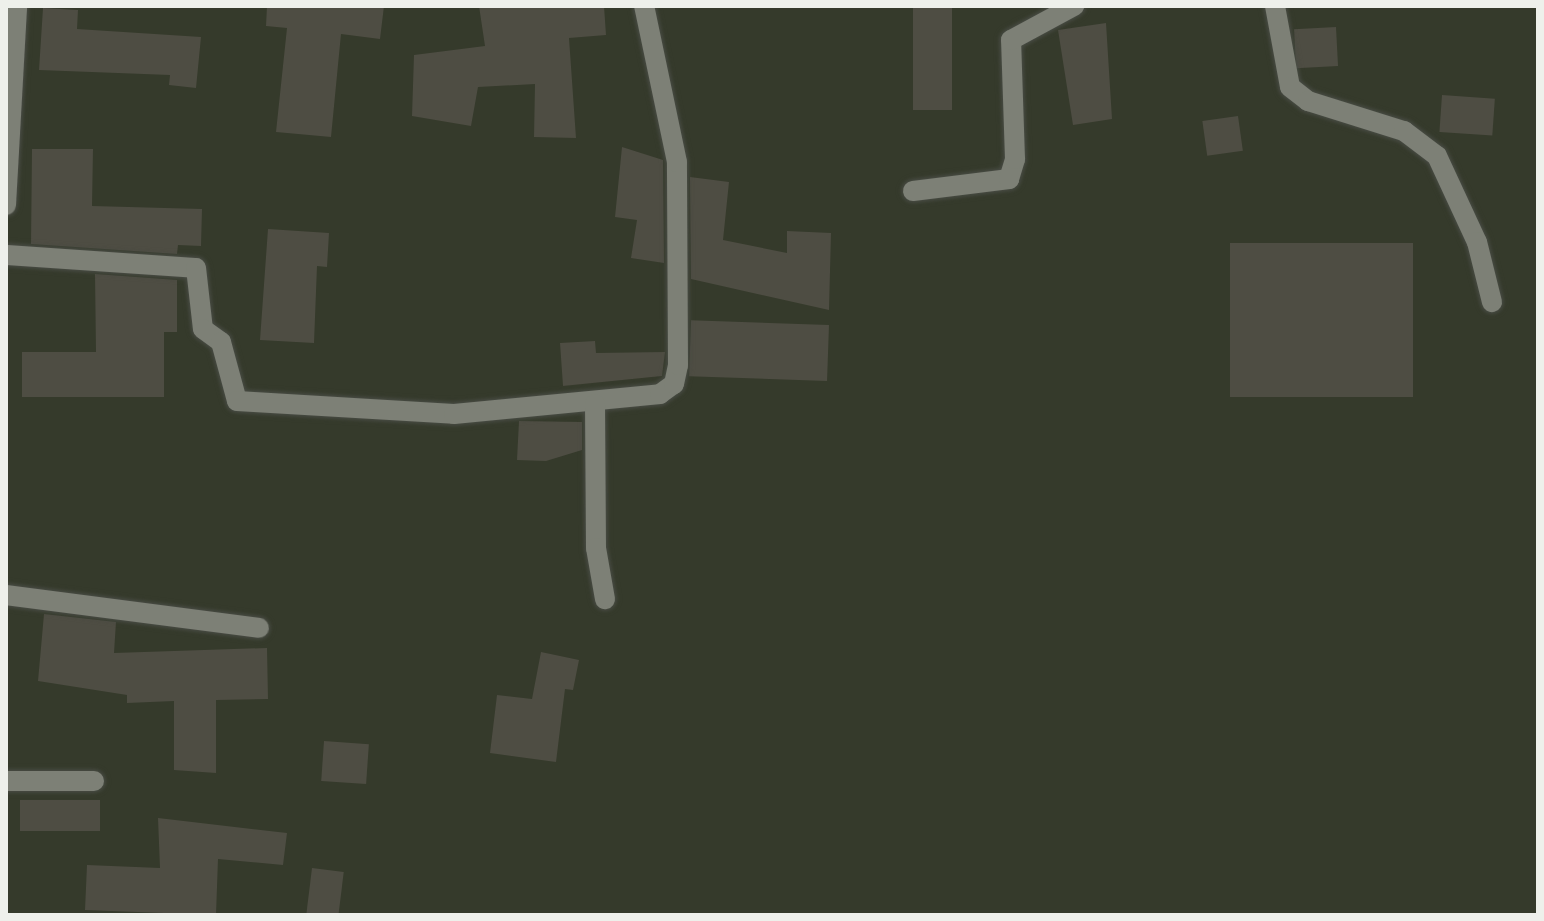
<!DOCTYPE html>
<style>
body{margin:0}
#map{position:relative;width:1544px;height:921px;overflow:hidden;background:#2d3027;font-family:Manrope,sans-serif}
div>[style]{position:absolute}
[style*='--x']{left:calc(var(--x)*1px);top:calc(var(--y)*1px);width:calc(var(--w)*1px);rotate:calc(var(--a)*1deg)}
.built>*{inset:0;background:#353a2b;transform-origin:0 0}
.building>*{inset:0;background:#4e4d43;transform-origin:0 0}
.roads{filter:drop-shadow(0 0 2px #494c45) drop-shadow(0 0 2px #494c45)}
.street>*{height:20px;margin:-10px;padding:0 10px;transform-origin:10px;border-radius:10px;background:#7d8076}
span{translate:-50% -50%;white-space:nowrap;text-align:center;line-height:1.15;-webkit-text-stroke:6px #2d3027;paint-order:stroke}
.frame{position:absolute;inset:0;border:8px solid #eef0eb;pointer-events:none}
</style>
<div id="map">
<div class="built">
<i style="left:6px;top:6px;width:1532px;height:909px"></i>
</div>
<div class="building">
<i style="clip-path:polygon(267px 6px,384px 6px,380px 39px,341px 34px,331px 137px,276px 132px,287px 28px,266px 26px)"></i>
<i style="clip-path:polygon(479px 6px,604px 6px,606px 35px,569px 38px,576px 138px,534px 137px,535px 84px,478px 87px,471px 126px,412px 116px,414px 55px,485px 46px)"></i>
<i style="left:913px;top:6px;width:39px;height:104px"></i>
<i style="clip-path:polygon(43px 8px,78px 10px,77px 29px,201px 37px,196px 88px,169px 85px,170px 75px,39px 70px)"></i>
<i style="clip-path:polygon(1106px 23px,1112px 119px,1073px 125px,1058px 30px)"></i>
<i style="left:1336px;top:27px;width:39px;height:42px;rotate:87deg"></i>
<i style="left:1442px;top:95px;width:53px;height:37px;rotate:4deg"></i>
<i style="left:1238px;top:116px;width:35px;height:36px;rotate:82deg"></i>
<i style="clip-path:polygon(622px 147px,663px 160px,664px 263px,631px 258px,637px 220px,615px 217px)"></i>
<i style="clip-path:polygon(32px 149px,93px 149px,92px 206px,202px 209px,201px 246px,178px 245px,177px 254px,31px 244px)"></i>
<i style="clip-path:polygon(690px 177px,729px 182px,723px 240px,787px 253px,787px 231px,831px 233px,829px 310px,691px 279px)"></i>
<i style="clip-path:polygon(268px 229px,329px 233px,327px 267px,317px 266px,314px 343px,260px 340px)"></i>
<i style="left:1413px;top:243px;width:154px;height:183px;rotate:90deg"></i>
<i style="clip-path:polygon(95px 274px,177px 280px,177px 332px,164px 332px,164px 397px,22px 397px,22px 352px,96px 352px)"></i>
<i style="left:829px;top:325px;width:56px;height:138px;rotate:92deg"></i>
<i style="clip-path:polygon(595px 341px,596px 353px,665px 352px,662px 376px,563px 386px,560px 343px)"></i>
<i style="clip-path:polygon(519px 421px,582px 422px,582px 450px,546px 461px,517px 460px)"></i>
<i style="clip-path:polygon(44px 614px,116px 622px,114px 653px,267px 648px,268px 699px,216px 700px,216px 773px,174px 770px,174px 701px,127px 703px,127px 695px,38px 681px)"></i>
<i style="clip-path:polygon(541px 652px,579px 660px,573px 690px,565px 689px,556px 762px,490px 753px,497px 695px,532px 699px)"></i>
<i style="left:324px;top:741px;width:45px;height:40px;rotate:4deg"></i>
<i style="left:20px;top:800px;width:80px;height:31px"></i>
<i style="clip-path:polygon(158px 818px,287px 833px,283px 865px,218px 859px,216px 915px,85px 910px,87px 865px,160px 868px)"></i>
<i style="left:312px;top:868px;width:32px;height:47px;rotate:7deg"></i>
</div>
<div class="roads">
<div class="street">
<i style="--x:1275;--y:6;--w:82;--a:79.5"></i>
<i style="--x:1290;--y:87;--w:23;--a:38"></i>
<i style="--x:1308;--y:101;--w:101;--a:17.4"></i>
<i style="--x:1404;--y:131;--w:41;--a:37.1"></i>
<i style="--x:1437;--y:156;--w:95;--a:65.1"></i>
<i style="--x:1477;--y:242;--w:62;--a:76"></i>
<i style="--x:913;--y:191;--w:97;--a:-7.1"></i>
<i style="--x:1009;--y:179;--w:21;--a:-73"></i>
<i style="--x:1015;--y:159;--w:119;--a:-91.9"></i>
<i style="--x:1011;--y:40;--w:72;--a:-28.4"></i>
<i style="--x:6;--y:205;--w:199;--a:-86.8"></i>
<i style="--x:6;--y:255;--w:190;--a:3.9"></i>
<i style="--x:196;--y:268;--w:61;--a:83.5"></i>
<i style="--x:203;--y:329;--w:22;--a:36"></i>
<i style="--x:221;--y:342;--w:61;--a:74.8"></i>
<i style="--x:237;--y:401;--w:217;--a:3.4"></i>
<i style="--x:454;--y:414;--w:207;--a:-5.5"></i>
<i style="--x:660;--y:394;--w:17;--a:-36"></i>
<i style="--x:674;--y:384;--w:19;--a:-78"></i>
<i style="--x:678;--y:365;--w:203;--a:-90.3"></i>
<i style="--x:677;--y:162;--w:159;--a:-101.9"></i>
<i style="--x:595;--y:404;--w:144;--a:89.6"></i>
<i style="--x:596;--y:548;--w:52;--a:80"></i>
<i style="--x:6;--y:595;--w:255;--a:7.4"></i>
<i style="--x:6;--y:781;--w:88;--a:0"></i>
</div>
</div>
<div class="frame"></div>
</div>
